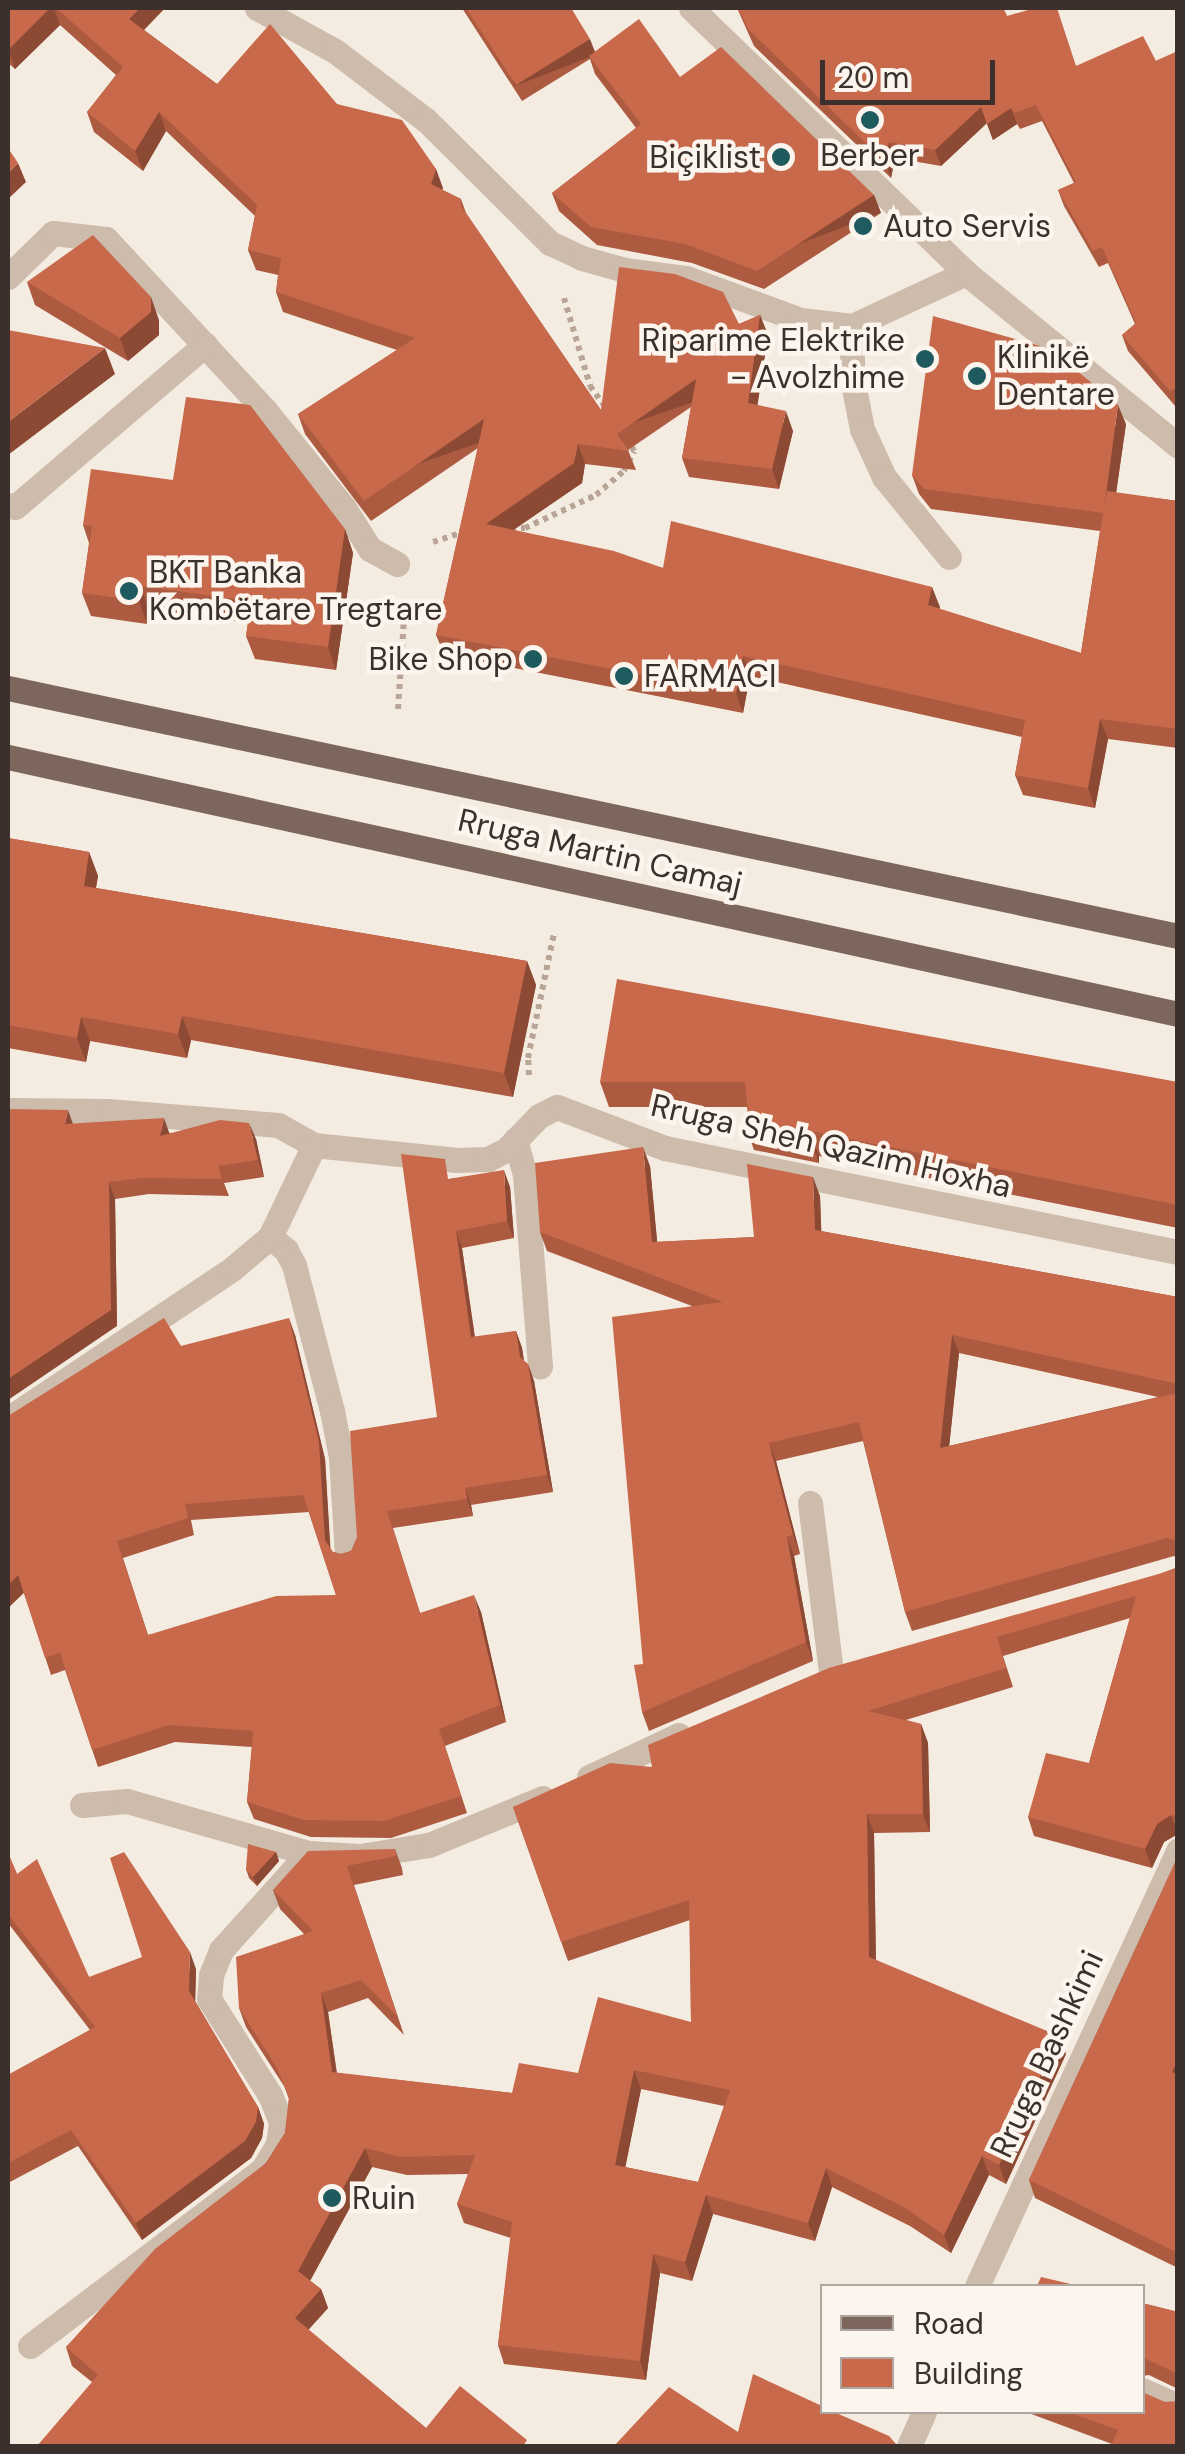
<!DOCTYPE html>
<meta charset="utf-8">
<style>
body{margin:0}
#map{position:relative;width:1185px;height:2454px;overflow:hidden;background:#f4ebe1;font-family:"DM Sans",sans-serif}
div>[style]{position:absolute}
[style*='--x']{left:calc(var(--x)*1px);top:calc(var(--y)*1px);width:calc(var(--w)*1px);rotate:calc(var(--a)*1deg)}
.path>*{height:6px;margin-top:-3px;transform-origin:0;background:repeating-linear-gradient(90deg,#b9a596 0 5px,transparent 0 10px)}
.service>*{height:25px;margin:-12.5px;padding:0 12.5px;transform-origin:12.5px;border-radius:12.5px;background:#cdbbac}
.minor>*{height:25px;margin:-12.5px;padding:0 12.5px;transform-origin:12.5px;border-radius:12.5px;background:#cdbbac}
.primary>*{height:25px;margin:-12.5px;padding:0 12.5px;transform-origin:12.5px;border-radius:12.5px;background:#7d675c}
.wall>*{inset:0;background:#ac5a40}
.shaded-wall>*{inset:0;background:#8c4a34;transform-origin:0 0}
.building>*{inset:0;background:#c8694b}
.dots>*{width:28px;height:28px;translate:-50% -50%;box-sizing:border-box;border:5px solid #fbf5ee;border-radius:50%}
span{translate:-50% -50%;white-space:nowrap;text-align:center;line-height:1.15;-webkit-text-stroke:9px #fbf5ee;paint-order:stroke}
.poi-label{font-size:32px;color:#3b302b}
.right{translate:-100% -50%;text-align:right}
.left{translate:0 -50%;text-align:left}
.street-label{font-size:32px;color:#3b302b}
.frame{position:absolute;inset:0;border:10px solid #3b302b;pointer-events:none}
.legend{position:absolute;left:820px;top:2284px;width:325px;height:130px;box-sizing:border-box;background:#fbf5ee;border:2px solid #aea6a0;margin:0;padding:12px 18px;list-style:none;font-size:30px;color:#3b302b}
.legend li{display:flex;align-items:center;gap:20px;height:50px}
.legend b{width:50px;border:2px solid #aea6a0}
.scale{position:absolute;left:820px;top:60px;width:175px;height:45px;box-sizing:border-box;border:5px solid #3b302b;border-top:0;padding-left:12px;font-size:30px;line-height:35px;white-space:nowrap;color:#3b302b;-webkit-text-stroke:8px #fbf5ee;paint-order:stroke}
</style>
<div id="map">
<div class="path">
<i style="--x:564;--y:298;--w:92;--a:73.5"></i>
<i style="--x:590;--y:386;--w:26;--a:54"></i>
<i style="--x:511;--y:528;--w:14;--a:0"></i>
<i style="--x:525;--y:528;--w:78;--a:-24.9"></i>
<i style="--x:596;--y:495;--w:37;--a:-41"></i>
<i style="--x:624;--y:471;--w:22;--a:-63"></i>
<i style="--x:634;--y:451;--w:11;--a:-117"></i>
<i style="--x:433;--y:542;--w:32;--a:-18"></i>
<i style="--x:398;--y:709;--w:106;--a:-86.2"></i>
<i style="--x:529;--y:1075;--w:17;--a:-93"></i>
<i style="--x:528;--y:1058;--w:127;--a:-78.2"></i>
</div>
<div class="service">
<i style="--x:515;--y:1140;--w:36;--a:74"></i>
<i style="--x:525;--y:1175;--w:192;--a:85.5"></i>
<i style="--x:270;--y:1237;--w:21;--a:39"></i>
<i style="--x:286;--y:1250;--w:17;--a:62"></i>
<i style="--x:294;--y:1265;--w:151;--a:75.4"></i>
<i style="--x:332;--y:1411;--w:47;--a:78.9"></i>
<i style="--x:341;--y:1457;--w:98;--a:86.5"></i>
<i style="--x:810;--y:1503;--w:169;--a:82.9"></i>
</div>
<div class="minor">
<i style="--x:257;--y:8;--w:89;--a:28.9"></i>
<i style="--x:335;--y:51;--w:114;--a:37.2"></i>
<i style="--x:426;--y:120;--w:175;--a:44.8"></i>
<i style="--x:550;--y:243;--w:35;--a:25"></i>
<i style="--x:582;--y:258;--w:45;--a:15.6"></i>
<i style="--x:625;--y:270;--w:62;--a:7.5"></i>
<i style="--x:686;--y:278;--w:122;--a:20.1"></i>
<i style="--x:801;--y:320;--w:51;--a:6.7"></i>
<i style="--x:852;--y:326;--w:126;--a:-24.9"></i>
<i style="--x:691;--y:8;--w:382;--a:43.9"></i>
<i style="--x:966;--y:273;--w:274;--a:39.2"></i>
<i style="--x:8;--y:277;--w:63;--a:-44.4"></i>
<i style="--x:53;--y:233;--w:53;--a:6.5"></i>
<i style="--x:106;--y:239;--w:233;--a:47.1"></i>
<i style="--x:265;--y:410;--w:126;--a:51.1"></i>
<i style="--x:344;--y:508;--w:49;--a:57.6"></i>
<i style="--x:370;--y:549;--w:31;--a:29"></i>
<i style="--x:852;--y:326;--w:52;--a:90"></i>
<i style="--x:852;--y:378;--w:52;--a:78.9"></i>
<i style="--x:862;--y:429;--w:53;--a:65.4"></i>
<i style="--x:884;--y:477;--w:103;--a:50.9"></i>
<i style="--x:8;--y:505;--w:7;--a:16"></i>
<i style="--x:15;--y:507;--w:250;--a:-40.5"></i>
<i style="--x:8;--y:1110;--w:100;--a:0.6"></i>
<i style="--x:108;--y:1111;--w:171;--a:4.7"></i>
<i style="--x:278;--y:1125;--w:41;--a:29.1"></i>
<i style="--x:314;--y:1145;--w:144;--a:6"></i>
<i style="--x:457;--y:1160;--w:31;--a:-2"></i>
<i style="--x:488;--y:1159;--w:20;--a:-27"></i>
<i style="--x:506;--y:1150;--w:47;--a:-45.9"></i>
<i style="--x:539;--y:1116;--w:20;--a:-27"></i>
<i style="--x:557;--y:1107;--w:116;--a:20.8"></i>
<i style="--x:665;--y:1148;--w:523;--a:11.46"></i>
<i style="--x:8;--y:1419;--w:270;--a:-33.8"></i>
<i style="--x:232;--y:1269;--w:50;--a:-40.1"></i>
<i style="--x:270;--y:1237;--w:102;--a:-64.4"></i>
<i style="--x:589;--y:1777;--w:99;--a:-25"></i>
<i style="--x:82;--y:1805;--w:45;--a:-5.1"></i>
<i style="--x:127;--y:1801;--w:188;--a:16"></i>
<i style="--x:308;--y:1853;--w:52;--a:3.3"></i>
<i style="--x:360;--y:1856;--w:70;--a:-9.1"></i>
<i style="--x:429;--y:1845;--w:123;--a:-22.4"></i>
<i style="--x:977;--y:2286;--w:480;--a:-65.2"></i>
<i style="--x:30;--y:2346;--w:293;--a:-37.2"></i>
<i style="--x:263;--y:2169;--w:29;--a:-59"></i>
<i style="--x:278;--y:2144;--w:22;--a:-82"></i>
<i style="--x:281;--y:2122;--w:29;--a:-112"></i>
<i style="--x:270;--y:2095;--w:114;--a:-122.4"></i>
<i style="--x:209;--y:1999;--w:24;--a:-85"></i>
<i style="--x:211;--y:1975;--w:27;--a:-68"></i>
<i style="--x:221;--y:1950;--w:110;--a:-47.9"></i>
<i style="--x:1142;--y:2390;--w:39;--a:24"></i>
<i style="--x:909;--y:2446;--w:37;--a:-66"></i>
</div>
<div class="primary">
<i style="--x:8;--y:688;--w:1196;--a:11.97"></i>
<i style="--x:8;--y:757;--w:1198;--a:12.39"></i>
</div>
<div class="wall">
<i style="clip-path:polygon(8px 8px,165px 8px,144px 30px,217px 84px,337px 104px,436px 169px,442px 190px,461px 199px,466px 213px,601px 410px,739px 324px,760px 315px,768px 335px,757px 405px,793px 431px,779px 489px,689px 477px,682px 458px,691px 407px,628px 450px,636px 470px,585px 464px,582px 483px,513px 530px,663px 568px,932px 587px,939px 609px,1081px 653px,1100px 531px,931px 509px,919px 494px,912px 475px,1126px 424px,1116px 493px,1178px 501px,1178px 748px,1108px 739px,1095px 808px,1023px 795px,1015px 775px,1022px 737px,750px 676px,743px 713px,444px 654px,436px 635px,478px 448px,371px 521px,305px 434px,298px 414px,397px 350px,283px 312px,276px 292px,278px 275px,256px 270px,248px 250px,255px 216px,166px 131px,143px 171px,94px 132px,87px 112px,116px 75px,60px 25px,15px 69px,8px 63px)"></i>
<i style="clip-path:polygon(462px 8px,571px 8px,595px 52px,680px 77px,874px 195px,881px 213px,764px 289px,692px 263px,597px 245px,559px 211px,552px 193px,636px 128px,595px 74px,590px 59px,522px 101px)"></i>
<i style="clip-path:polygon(737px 8px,1003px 8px,1007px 16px,1077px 66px,1156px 61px,1178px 51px,1178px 406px,1176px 407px,1128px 351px,1122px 335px,1135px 324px,1108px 263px,1099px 267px,1064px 206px,1058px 190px,1074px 183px,1042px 121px,1020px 129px,1017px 124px,993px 140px,987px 123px,941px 166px,895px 158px,891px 178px,754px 46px)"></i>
<i style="clip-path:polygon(27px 282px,159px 320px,159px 335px,128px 361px,35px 305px)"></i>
<i style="clip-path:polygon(83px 525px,345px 529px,353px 553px,336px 670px,255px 659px,246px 636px,248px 623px,149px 609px,147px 624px,91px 616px,82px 593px,89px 543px)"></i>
<i style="clip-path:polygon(8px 838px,89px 852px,98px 876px,96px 888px,527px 961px,536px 985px,513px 1097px,191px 1040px,187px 1058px,90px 1041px,86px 1062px,8px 1048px)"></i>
<i style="clip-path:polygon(600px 1082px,1178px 1082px,1178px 1228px,819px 1156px,819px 1163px,754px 1150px,745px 1124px,749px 1123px,747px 1107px,609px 1107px)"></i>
<i style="clip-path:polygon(73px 1124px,170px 1133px,256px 1139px,264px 1177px,224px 1183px,229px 1196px,149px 1194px,115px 1199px,117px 1326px)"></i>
<i style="clip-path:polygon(evenodd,650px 1166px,657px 1242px,754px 1237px,820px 1196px,821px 1231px,1178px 1297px,1178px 1558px,1174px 1556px,912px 1631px,905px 1612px,863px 1441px,776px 1461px,800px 1554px,794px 1556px,813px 1661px,649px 1731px,642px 1712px,643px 1664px,692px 1306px,547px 1251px,540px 1232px,650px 1166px,959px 1353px,1158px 1397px,949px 1446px,959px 1353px)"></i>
<i style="clip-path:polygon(evenodd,452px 1178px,510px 1187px,514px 1238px,462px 1248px,475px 1337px,516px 1331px,522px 1348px,524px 1361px,528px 1364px,534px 1381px,553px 1492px,471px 1505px,473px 1516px,393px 1528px,420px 1613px,481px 1612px,506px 1722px,445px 1746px,467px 1813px,391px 1838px,311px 1837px,254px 1819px,247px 1802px,252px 1747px,175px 1742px,98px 1767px,65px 1670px,51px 1675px,24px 1593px,8px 1608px,8px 1416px,181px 1346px,295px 1335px,325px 1459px,330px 1549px,333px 1552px,341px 1554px,351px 1551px,437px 1417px,452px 1178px,309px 1512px,336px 1595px,148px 1635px,123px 1558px,194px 1535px,191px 1520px,309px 1512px)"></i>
<i style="clip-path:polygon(evenodd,1178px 1567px,1178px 1834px,1164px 1842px,1152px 1868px,1034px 1836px,1028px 1817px,1089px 1763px,1130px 1618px,1003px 1656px,1013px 1687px,906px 1720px,921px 1724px,928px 1743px,930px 1832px,874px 1833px,876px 1960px,1066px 2054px,1006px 2184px,989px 2175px,951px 2253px,910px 2226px,832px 2187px,815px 2241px,713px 2214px,692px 2281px,660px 2273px,646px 2380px,504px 2364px,498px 2345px,511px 2238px,464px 2223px,457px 2204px,468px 2174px,407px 2175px,372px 2167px,310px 2281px,321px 2289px,328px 2308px,308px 2330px,426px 2428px,530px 2446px,92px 2382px,72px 2366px,66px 2347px,266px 2163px,285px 2133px,289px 2099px,284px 2086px,246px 2027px,239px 2008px,304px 1934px,280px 1909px,273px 1890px,395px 1849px,402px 1868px,403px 1875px,354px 1885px,404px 2035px,368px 1998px,328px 2012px,337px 2073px,512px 2093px,578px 2073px,691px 2022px,690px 1920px,568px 1961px,513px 1807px,652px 1767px,1178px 1567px,641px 2089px,724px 2106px,698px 2182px,625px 2167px,641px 2089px)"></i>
<i style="clip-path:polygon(276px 1852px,279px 1861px,257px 1886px,249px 1878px,246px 1869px)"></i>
<i style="clip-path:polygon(8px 1853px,17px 1874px,89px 1977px,196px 1969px,195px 2001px,258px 2107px,264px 2124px,262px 2138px,251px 2158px,142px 2240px,78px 2146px,8px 2183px,8px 2075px,90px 2030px,8px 1923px)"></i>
<i style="clip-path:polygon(1178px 1856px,1178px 2268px,1035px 2198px,1029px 2180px)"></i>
<i style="clip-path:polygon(1142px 2303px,1178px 2312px,1178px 2389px,1149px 2375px,1142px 2376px)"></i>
<i style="clip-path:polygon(1026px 2412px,1142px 2412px,1112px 2444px)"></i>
</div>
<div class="shaded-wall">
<i style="clip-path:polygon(50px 8px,54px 8px,60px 25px,15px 69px,8px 50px)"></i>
<i style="clip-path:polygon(140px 8px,165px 8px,136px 38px,129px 19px)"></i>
<i style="left:590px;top:39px;width:17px;height:87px;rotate:69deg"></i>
<i style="clip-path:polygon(981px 107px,987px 123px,941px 166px,935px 150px)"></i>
<i style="clip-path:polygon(1011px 108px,1017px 124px,993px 140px,987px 124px)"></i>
<i style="clip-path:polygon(159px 112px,166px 131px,143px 171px,135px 151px)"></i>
<i style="clip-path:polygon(889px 142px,895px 158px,891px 178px,885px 162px)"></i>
<i style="clip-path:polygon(18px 163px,26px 182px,8px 199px,8px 173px)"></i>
<i style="clip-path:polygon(436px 169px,443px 188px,438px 203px,431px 184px)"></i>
<i style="left:874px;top:195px;width:19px;height:140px;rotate:69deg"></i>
<i style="clip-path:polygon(151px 297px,159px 320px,159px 335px,128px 361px,120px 338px)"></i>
<i style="clip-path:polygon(760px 315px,768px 335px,755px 422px,748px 403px)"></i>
<i style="clip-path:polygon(105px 348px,115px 374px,8px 455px,8px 422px)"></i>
<i style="left:696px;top:379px;width:21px;height:96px;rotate:71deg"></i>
<i style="clip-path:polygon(1118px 405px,1126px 424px,1111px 528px,1104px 509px)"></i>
<i style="clip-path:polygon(786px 411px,793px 431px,779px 489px,772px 469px)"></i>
<i style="left:484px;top:419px;width:21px;height:145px;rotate:71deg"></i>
<i style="clip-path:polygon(578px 444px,585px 464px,582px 483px,493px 544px,486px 524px)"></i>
<i style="clip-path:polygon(345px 529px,353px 553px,336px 670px,328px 647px)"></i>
<i style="clip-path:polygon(140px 586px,149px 609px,147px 624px,139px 601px)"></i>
<i style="clip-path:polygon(932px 587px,940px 607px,935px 625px,928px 605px)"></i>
<i style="clip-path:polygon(743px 656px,750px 676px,743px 713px,736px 693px)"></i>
<i style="clip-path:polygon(1100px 719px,1108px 739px,1095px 808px,1088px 788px)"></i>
<i style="clip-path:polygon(89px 852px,98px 876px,92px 909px,84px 886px)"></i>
<i style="clip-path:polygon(527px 961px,536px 985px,513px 1097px,504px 1073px)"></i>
<i style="clip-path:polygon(182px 1016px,191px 1040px,187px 1058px,178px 1034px)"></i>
<i style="clip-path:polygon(81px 1017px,90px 1041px,86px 1062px,77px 1038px)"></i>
<i style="clip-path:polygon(68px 1110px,74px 1127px,65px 1124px)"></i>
<i style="clip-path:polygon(164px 1118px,170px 1135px,160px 1136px)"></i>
<i style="clip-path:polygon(249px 1123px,256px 1139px,264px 1177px,258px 1160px)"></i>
<i style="clip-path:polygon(810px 1131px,819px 1156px,819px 1163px,810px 1137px)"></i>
<i style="clip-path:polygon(643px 1147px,650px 1166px,659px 1261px,652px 1242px)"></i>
<i style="clip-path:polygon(504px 1170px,510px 1187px,514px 1238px,507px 1221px)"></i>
<i style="clip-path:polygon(813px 1177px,820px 1196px,822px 1249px,815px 1230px)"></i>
<i style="clip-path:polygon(109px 1182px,115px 1199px,117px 1326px,8px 1400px,8px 1379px)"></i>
<i style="clip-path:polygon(456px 1231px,462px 1248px,477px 1354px,471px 1337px)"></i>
<i style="clip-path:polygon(289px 1318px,295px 1335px,325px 1459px,331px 1557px,325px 1540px)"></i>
<i style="clip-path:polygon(516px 1331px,522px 1348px,526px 1374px,520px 1357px)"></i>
<i style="clip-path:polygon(952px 1335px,959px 1353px,947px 1467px,940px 1448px)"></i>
<i style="clip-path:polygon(528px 1364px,534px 1381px,553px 1492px,547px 1475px)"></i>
<i style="clip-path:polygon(769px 1443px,776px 1461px,800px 1554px,793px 1535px)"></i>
<i style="clip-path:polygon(465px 1488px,471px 1505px,473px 1516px,467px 1499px)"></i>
<i style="clip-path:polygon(787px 1537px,794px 1556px,813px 1661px,806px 1642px)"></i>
<i style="clip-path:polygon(18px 1575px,24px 1592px,8px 1608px,8px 1585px)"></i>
<i style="clip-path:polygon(474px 1595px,481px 1612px,506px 1722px,500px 1705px)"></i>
<i style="clip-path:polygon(921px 1724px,928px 1743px,930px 1832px,923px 1814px)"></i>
<i style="clip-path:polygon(867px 1814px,874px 1833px,876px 1976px,869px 1957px)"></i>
<i style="clip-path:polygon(1171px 1815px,1178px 1834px,1164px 1842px,1152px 1868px,1145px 1849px,1157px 1824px)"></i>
<i style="clip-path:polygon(276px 1852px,279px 1861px,257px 1886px,253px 1877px)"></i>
<i style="clip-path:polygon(190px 1952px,196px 1969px,195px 2008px,189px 1991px)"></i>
<i style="clip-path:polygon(321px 1993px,328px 2012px,339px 2091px,332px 2072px)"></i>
<i style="clip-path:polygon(1059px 2036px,1066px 2054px,1006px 2184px,999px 2165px)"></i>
<i style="clip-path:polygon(1178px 2060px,1178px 2088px,1172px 2072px)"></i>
<i style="clip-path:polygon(634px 2070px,641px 2089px,622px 2184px,615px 2165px)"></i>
<i style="clip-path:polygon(258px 2107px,264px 2124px,262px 2138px,251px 2158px,142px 2240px,136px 2223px)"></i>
<i style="clip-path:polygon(365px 2148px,372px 2167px,305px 2290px,298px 2271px)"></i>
<i style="clip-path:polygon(982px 2156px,989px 2175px,951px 2253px,944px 2235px)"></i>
<i style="clip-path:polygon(826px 2168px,832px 2187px,815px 2241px,808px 2223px)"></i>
<i style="clip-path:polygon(706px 2195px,713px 2214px,692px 2281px,685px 2262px)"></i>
<i style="clip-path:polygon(653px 2254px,660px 2273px,646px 2380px,640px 2361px)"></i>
<i style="clip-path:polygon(321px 2289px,328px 2308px,302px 2337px,295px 2318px)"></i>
</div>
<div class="building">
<i style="clip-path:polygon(8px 8px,50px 8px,8px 50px)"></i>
<i style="clip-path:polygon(56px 8px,140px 8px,129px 19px,217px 84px,270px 24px,337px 104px,402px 120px,436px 169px,431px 184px,461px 199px,461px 206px,601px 410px,619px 267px,675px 274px,723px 292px,739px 324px,760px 315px,748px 403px,786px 411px,772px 469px,682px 458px,696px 379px,617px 434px,629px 451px,578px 444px,574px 463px,486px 524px,614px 551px,663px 568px,671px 521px,932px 587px,928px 605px,1081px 653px,1103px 513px,924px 489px,912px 475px,933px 316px,1051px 349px,1118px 405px,1104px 509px,1107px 491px,1178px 501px,1178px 729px,1100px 719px,1088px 788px,1015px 775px,1025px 720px,743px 656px,736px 693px,436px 635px,484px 419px,364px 501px,298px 414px,415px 338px,276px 292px,281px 258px,248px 250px,257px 205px,159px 112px,135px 151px,87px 112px,123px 67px)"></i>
<i style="clip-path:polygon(466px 8px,571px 8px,590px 39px,516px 85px)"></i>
<i style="clip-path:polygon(738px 8px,1003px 8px,1007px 16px,1035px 8px,1057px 8px,1076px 66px,1143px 36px,1156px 61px,1178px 51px,1178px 387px,1170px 391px,1122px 335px,1136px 323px,1102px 247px,1093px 251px,1058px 190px,1076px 182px,1036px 105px,1014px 113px,1011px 108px,987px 124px,981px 107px,935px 150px,889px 142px,885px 162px,748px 29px)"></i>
<i style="clip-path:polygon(639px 19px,680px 77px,721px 47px,874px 195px,757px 271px,685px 244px,591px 227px,552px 193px,641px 124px,589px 56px)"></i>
<i style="clip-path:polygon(8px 148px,18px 163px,8px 173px)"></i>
<i style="clip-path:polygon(93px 235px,151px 297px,151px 312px,120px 338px,27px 282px)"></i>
<i style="clip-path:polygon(8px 330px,105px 348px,8px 422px)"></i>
<i style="clip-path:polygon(186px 397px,250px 405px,345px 529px,328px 647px,246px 636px,251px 601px,140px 586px,139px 601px,82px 593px,92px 526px,83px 525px,91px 469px,173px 480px)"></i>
<i style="clip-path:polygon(8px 838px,89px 852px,84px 886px,527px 961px,504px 1073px,182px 1016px,178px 1034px,81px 1017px,77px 1038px,8px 1025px)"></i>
<i style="clip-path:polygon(617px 979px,1178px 1082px,1178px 1205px,810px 1131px,810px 1137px,745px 1124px,749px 1123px,745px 1082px,600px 1082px)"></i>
<i style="clip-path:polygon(8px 1109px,68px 1110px,65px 1124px,164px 1118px,160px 1136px,220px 1120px,249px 1123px,258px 1160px,218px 1166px,222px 1179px,143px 1178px,109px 1182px,111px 1310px,8px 1379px)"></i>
<i style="clip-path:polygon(643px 1147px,652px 1242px,754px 1237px,747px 1164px,813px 1177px,815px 1230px,1178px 1297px,1178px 1384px,952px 1335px,940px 1448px,1178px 1393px,1178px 1541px,1167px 1538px,905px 1612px,859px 1422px,769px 1443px,793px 1535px,787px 1537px,806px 1642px,642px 1712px,634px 1665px,643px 1664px,612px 1317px,723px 1302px,540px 1232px,535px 1163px)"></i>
<i style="clip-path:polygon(evenodd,401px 1154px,445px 1159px,448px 1179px,504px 1170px,507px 1221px,456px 1231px,471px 1337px,516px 1331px,520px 1357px,528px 1364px,547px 1475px,465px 1488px,467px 1499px,387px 1511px,420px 1613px,474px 1595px,500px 1705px,439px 1729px,461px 1796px,384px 1821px,304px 1820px,247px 1802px,253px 1731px,169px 1725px,92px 1750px,60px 1653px,45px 1658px,18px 1575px,8px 1585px,8px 1416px,164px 1318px,181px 1346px,289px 1318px,319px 1442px,325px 1540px,333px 1552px,341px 1554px,351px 1551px,357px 1537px,350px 1431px,437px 1417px,401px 1154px,303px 1495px,336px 1595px,276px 1596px,148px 1635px,117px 1541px,188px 1518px,185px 1504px,303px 1495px)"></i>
<i style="clip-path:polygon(evenodd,1178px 1567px,1178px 1818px,1171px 1815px,1157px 1824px,1145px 1849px,1028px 1817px,1046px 1753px,1089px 1763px,1136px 1596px,997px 1637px,1006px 1668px,868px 1711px,921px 1724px,923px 1814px,867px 1814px,869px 1957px,1059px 2036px,999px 2165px,982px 2156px,944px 2235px,904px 2207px,826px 2168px,808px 2223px,706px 2195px,685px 2262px,653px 2254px,640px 2361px,498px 2345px,512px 2222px,457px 2204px,475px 2155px,400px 2157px,365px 2148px,298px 2271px,321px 2289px,295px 2318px,426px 2428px,460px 2386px,527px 2440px,523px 2446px,37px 2446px,98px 2375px,66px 2347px,155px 2249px,266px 2163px,285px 2133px,289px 2097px,277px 2068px,239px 2008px,236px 1957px,313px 1931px,273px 1890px,308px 1851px,395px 1849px,396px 1856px,347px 1866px,397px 2016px,361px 1980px,321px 1993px,332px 2072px,512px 2093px,519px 2063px,578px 2073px,598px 1997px,691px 2022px,689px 1900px,561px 1942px,513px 1807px,610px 1763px,652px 1767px,648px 1745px,829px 1668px,1176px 1569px,1178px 1567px,634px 2070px,730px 2090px,698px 2182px,615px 2165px,634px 2070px)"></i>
<i style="clip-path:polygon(248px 1844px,276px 1852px,253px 1877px,246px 1869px)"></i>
<i style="clip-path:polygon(124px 1852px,190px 1952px,189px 1991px,258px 2107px,256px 2122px,245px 2141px,136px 2223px,71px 2130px,8px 2163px,8px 2075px,95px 2027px,8px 1914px,8px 1853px,17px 1874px,37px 1859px,89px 1977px,142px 1957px,110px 1858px)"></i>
<i style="clip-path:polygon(1178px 1856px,1178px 2060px,1172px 2072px,1178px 2075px,1178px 2253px,1029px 2180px)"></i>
<i style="clip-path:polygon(1041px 2277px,1079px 2286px,1037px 2286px)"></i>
<i style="clip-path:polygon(1142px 2303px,1178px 2312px,1178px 2374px,1142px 2357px)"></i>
<i style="clip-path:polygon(753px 2374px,822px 2406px,822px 2412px,834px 2412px,889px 2436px,896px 2444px,903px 2446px,614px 2446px,669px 2387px,738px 2432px)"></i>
<i style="clip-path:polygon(1142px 2392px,1165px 2402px,1178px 2401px,1178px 2446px,1111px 2446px,1118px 2430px,1068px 2412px,1142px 2412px)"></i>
</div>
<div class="dots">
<i style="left:870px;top:120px;background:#1f5a5e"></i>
<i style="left:781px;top:157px;background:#1f5a5e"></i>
<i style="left:863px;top:226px;background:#1f5a5e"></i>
<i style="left:925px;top:359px;background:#1f5a5e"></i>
<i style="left:977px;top:376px;background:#1f5a5e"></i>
<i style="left:129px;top:591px;background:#1f5a5e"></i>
<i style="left:533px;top:659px;background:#1f5a5e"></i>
<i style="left:624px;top:676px;background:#1f5a5e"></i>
<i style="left:332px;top:2198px;background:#1f5a5e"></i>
</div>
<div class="poi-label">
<span style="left:870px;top:155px">Berber</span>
<span class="right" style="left:761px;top:157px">Biçiklist</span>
<span class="left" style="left:883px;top:226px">Auto Servis</span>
<span class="right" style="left:905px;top:359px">Riparime Elektrike<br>- Avolzhime</span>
<span class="left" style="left:997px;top:376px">Klinikë<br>Dentare</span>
<span class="left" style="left:149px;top:591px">BKT Banka<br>Kombëtare Tregtare</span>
<span class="right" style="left:513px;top:659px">Bike Shop</span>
<span class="left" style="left:644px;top:676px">FARMACI</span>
<span class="left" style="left:352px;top:2198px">Ruin</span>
</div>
<div class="street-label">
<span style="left:600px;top:852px;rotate:13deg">Rruga Martin Camaj</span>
<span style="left:831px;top:1146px;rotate:13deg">Rruga Sheh Qazim Hoxha</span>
<span style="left:1047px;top:2054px;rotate:-65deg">Rruga Bashkimi</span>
</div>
<div class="frame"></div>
<ul class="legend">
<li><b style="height:12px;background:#7d675c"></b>Road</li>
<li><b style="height:28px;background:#c8694b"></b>Building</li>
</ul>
<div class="scale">20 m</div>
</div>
